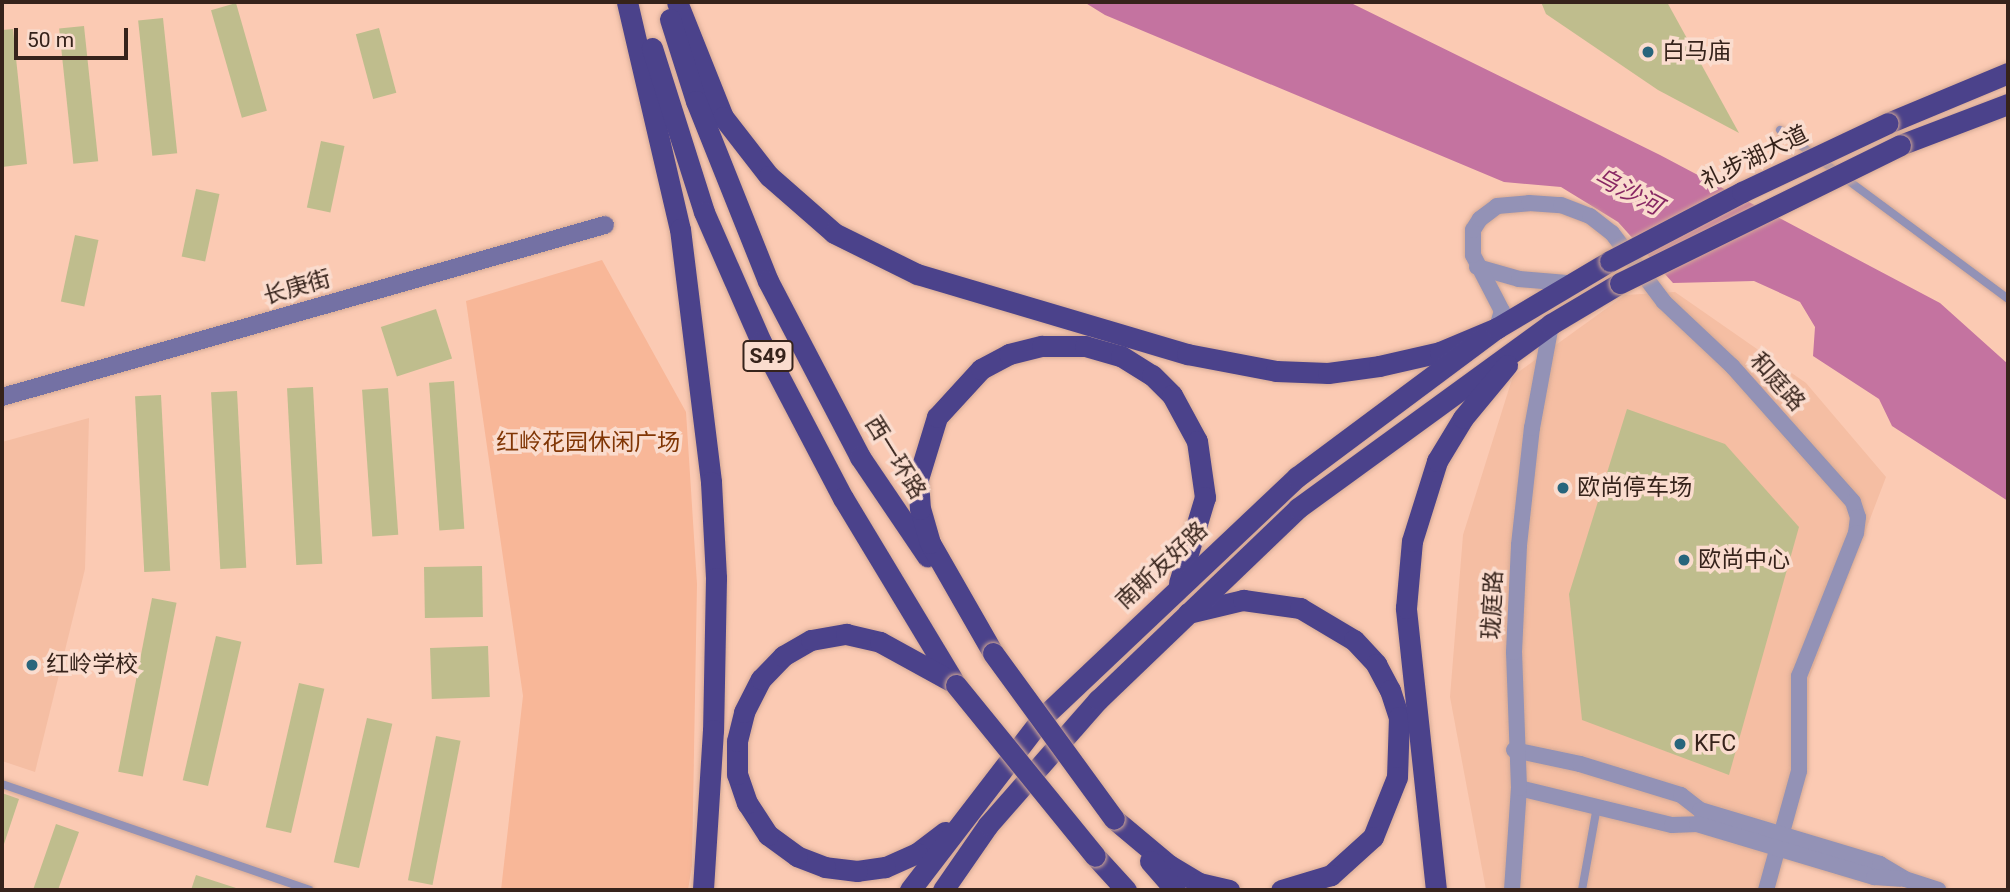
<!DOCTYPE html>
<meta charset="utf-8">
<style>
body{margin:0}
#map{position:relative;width:2010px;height:892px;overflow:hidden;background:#fbcab3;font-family:Roboto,"Noto Sans SC",sans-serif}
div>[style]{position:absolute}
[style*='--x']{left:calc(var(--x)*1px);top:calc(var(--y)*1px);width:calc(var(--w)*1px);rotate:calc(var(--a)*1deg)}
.built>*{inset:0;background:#f5bea3}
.green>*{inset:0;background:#f8b798}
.water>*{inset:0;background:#c473a0}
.building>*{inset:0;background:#bfbd8d;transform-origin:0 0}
.roads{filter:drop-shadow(0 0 2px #d4a995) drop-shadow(0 0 2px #d4a995)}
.lane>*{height:8px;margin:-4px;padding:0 4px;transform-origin:4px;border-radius:4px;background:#9392b6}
.street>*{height:16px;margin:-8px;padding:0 8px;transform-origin:8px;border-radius:8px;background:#9392b6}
.secondary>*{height:18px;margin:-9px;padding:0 9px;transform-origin:9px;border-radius:9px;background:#7471a4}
.highway>*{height:21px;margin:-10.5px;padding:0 10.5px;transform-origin:10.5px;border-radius:10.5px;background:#4b428b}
.bridges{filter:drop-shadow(0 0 2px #d4a995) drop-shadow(0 0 2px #d4a995)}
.highway-bridge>*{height:21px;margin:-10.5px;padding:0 10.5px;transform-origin:10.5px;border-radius:10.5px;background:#4b428b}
.dots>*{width:19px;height:19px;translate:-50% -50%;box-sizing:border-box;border:4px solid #fadcce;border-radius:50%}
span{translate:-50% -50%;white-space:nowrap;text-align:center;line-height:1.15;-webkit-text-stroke:7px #fadcce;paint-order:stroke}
.shield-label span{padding:2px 5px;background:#fadcce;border:2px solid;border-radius:5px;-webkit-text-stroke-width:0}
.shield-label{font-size:21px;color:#36231b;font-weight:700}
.poi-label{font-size:23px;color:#36231b}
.left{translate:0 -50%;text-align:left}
.street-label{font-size:23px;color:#36231b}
.park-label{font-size:23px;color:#813605}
.water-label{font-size:24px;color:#882764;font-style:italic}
.frame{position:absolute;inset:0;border:4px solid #36231b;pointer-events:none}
.scale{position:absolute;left:14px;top:28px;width:114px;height:32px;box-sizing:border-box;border:4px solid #36231b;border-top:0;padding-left:9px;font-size:21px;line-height:24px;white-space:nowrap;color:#36231b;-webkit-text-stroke:5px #fadcce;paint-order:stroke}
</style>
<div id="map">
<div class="built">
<i style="clip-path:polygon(1675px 292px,1806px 383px,1886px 477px,1809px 679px,1807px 765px,1769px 890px,1486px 890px,1450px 697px,1463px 535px,1513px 376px,1625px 295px)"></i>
<i style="clip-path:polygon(89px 418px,85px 569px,35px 772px,2px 761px,2px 442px)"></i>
</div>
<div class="green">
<i style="clip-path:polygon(602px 260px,686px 412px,697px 584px,692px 866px,688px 890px,501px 890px,523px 696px,466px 301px)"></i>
</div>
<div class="water">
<i style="clip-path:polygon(1084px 2px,1349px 2px,1660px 155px,1940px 303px,2008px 364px,2008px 501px,1892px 426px,1879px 399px,1813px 356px,1815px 327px,1800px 302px,1754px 281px,1673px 283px,1618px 222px,1561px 187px,1504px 182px,1105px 15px)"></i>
</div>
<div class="building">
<i style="clip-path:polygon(1541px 2px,1667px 2px,1739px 133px,1658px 90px,1546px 14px)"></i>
<i style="left:236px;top:3px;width:112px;height:26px;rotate:74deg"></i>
<i style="left:163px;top:18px;width:136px;height:25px;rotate:84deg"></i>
<i style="left:84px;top:26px;width:136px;height:25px;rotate:84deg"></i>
<i style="left:379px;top:28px;width:67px;height:24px;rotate:75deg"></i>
<i style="clip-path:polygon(13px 29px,27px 164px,2px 167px,2px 30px)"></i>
<i style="left:321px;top:141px;width:24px;height:68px;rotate:12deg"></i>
<i style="left:196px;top:189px;width:24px;height:69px;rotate:12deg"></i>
<i style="left:75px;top:235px;width:24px;height:68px;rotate:12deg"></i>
<i style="left:436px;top:309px;width:52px;height:58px;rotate:72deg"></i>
<i style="left:454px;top:381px;width:148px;height:25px;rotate:86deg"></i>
<i style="left:313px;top:387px;width:177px;height:26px;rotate:87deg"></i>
<i style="left:388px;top:388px;width:147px;height:26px;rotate:86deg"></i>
<i style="left:237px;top:391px;width:177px;height:26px;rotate:87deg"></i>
<i style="left:161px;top:395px;width:176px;height:26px;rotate:87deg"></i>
<i style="clip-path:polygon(1627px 409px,1725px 444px,1799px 527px,1729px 775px,1582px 720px,1569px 594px)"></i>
<i style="left:482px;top:566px;width:51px;height:58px;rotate:89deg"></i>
<i style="left:152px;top:598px;width:25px;height:177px;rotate:11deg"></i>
<i style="left:216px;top:636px;width:26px;height:148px;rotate:13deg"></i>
<i style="left:488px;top:646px;width:51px;height:58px;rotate:88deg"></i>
<i style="left:299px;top:683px;width:26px;height:148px;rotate:13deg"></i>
<i style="left:367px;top:718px;width:26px;height:148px;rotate:13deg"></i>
<i style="left:436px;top:736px;width:25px;height:147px;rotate:11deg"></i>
<i style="clip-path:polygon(2px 793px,19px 799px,4px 844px,2px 844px)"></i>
<i style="clip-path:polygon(56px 824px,79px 832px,58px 890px,33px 890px)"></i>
<i style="clip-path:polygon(196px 875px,236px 888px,236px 890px,191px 890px)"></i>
</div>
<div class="roads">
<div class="lane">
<i style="--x:1780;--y:130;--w:284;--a:36.5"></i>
<i style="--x:2;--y:784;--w:325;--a:19"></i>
<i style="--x:1582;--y:890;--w:84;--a:-79.8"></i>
</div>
<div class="street">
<i style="--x:1477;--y:267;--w:44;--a:15.9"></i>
<i style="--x:1519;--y:279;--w:48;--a:4.8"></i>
<i style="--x:1497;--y:328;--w:18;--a:-74"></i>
<i style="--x:1502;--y:311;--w:63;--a:-117.4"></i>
<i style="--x:1473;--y:255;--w:25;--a:-90"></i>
<i style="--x:1473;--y:230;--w:13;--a:-58"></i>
<i style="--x:1480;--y:219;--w:21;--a:-37"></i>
<i style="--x:1497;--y:206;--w:32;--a:-5"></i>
<i style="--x:1529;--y:203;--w:32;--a:4"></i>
<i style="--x:1561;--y:205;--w:31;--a:21"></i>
<i style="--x:1590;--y:216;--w:28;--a:38"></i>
<i style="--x:1612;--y:233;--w:86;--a:53"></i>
<i style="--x:1664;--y:302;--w:93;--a:43.3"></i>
<i style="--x:1732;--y:366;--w:182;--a:48.3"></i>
<i style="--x:1853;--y:502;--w:16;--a:72"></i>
<i style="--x:1858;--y:517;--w:16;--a:97"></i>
<i style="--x:1856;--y:533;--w:154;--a:111.7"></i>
<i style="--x:1799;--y:676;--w:95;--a:90"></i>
<i style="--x:1799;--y:771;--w:123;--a:105.5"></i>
<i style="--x:1514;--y:750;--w:67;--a:12"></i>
<i style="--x:1580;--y:764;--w:106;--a:17.1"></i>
<i style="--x:1681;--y:795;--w:24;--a:38"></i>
<i style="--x:1700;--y:810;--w:188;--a:16.7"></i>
<i style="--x:1880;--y:864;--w:29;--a:31"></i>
<i style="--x:1905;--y:879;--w:35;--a:18"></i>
<i style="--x:1519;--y:788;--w:157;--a:13.6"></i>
<i style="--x:1672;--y:825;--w:25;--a:-2"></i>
<i style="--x:1697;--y:824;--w:185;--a:16.7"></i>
<i style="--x:1874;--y:877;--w:26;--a:4"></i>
<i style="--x:1512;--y:890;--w:102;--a:-86.1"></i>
<i style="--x:1519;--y:788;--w:136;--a:-92.1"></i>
<i style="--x:1514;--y:652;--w:107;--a:-87.3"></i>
<i style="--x:1519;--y:545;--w:118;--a:-83.7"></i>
<i style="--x:1532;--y:428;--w:106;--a:-79.6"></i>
</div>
<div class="secondary">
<i style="--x:2;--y:397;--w:627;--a:-15.92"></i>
</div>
<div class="highway">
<i style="--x:627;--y:2;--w:233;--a:76.9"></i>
<i style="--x:680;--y:229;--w:255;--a:83"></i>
<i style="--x:711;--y:482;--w:96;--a:87"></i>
<i style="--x:716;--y:578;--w:152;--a:91.1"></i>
<i style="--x:713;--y:730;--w:160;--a:93.6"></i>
<i style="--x:677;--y:2;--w:124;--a:68.2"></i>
<i style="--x:723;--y:117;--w:75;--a:52.1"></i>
<i style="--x:769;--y:176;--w:86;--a:41.2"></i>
<i style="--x:834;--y:233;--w:93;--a:26.3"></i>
<i style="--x:917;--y:274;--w:282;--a:16.5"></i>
<i style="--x:1187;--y:354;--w:91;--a:10.8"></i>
<i style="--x:1276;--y:371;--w:52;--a:2.2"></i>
<i style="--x:1328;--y:373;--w:51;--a:-7.8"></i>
<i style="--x:1379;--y:366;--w:63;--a:-12.9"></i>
<i style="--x:1440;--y:352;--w:62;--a:-22.8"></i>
<i style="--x:670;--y:19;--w:86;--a:72.4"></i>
<i style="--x:696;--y:101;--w:194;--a:68.2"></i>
<i style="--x:768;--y:281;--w:199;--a:62.4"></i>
<i style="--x:860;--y:457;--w:120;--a:55.9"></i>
<i style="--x:652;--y:48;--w:172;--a:72.4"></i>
<i style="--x:704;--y:212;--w:142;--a:66.3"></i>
<i style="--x:761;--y:342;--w:176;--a:62.3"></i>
<i style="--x:843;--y:498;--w:218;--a:58.9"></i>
<i style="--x:1888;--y:123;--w:130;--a:-22.6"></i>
<i style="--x:1900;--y:145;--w:116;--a:-20.8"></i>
<i style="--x:1188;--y:613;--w:57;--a:-13.3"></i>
<i style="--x:1243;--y:600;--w:58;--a:8"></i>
<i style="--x:1300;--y:608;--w:63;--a:30.7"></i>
<i style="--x:1354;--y:640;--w:33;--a:47"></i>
<i style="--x:1376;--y:664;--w:30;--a:62"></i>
<i style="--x:1390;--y:690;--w:28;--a:72"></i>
<i style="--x:1399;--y:717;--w:60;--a:91.9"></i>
<i style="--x:1397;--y:777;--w:65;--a:111.8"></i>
<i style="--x:1373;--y:837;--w:57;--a:137.9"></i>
<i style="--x:1331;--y:875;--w:52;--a:163.3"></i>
<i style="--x:993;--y:653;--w:127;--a:-119.8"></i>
<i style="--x:930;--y:543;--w:35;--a:-106"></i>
<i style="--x:920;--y:509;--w:30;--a:-94"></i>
<i style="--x:918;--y:479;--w:65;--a:-73"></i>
<i style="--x:937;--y:417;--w:65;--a:-47.5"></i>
<i style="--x:981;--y:369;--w:32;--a:-28"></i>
<i style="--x:1009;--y:354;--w:34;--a:-14"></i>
<i style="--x:1042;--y:346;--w:43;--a:0"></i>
<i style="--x:1085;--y:346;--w:37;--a:16"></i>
<i style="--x:1121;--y:356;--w:36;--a:32"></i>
<i style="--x:1152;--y:375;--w:28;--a:45"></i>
<i style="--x:1172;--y:395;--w:52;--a:61.5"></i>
<i style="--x:1197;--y:441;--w:57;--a:81.9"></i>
<i style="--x:1205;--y:497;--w:90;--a:106.8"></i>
<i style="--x:1114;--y:819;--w:72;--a:39.9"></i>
<i style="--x:1169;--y:865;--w:35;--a:31"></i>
<i style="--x:1199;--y:883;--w:31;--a:13"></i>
<i style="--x:945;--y:832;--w:35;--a:143"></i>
<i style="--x:917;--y:853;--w:35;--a:156"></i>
<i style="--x:885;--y:867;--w:28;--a:172"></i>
<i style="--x:857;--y:871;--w:32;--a:-173"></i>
<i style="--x:825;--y:867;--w:30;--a:-159"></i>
<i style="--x:797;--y:856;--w:36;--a:-144"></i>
<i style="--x:768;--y:835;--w:38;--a:-123"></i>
<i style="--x:747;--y:803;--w:31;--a:-109"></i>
<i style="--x:737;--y:774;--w:33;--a:-90"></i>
<i style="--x:737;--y:741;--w:30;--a:-76"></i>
<i style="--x:744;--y:712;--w:37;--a:-63"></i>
<i style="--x:761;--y:679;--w:32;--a:-46"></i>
<i style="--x:783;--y:656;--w:32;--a:-30"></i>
<i style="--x:811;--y:640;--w:36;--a:-10"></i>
<i style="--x:846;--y:634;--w:35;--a:13"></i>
<i style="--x:880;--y:642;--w:81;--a:28.8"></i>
<i style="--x:1095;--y:856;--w:46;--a:47.6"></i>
<i style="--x:1150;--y:861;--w:38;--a:49"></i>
<i style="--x:910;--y:890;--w:217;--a:-52.5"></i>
<i style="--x:1042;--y:718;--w:351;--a:-43.4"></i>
<i style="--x:1297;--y:477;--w:249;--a:-36.7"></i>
<i style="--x:1497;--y:328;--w:131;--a:-30.7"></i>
<i style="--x:943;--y:890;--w:79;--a:-55.3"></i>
<i style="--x:988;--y:825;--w:167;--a:-48.7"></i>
<i style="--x:1098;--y:700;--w:277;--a:-43.8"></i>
<i style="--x:1298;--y:508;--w:313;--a:-36"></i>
<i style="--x:1551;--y:324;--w:80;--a:-30.7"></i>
<i style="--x:1436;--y:890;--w:284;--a:-96.1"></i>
<i style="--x:1406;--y:608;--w:67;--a:-84.9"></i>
<i style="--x:1412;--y:541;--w:84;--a:-72.6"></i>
<i style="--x:1437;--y:461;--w:50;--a:-58.8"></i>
<i style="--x:1463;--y:418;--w:69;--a:-50.3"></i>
</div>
</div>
<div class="bridges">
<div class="highway-bridge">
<i style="--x:1610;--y:261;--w:149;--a:-27.6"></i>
<i style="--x:1742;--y:192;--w:161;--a:-25.3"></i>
<i style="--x:1620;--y:283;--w:312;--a:-26.2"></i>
<i style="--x:993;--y:653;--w:205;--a:53.9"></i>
<i style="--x:956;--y:685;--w:220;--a:50.9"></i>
</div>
</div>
<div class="dots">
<i style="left:1648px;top:52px;background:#28657c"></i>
<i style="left:1563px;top:488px;background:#28657c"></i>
<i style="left:1684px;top:560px;background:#28657c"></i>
<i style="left:32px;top:665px;background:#28657c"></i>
<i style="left:1680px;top:744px;background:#28657c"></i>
</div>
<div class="shield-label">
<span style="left:768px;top:356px">S49</span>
</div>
<div class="poi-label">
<span class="left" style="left:1662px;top:52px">白马庙</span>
<span class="left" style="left:1577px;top:488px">欧尚停车场</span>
<span class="left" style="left:1698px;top:560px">欧尚中心</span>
<span class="left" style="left:46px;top:665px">红岭学校</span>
<span class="left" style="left:1694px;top:744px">KFC</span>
</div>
<div class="street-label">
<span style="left:1755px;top:158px;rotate:-26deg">礼步湖大道</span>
<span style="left:297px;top:288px;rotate:-16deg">长庚街</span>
<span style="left:1777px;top:382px;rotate:48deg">和庭路</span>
<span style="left:895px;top:458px;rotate:58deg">西一环路</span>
<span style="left:1162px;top:566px;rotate:-43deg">南斯友好路</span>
<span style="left:1493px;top:605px;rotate:-87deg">珑庭路</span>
</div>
<div class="park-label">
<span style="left:588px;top:443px">红岭花园休闲广场</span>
</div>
<div class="water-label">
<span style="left:1628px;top:192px;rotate:28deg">乌沙河</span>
</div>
<div class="frame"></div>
<div class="scale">50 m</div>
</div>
